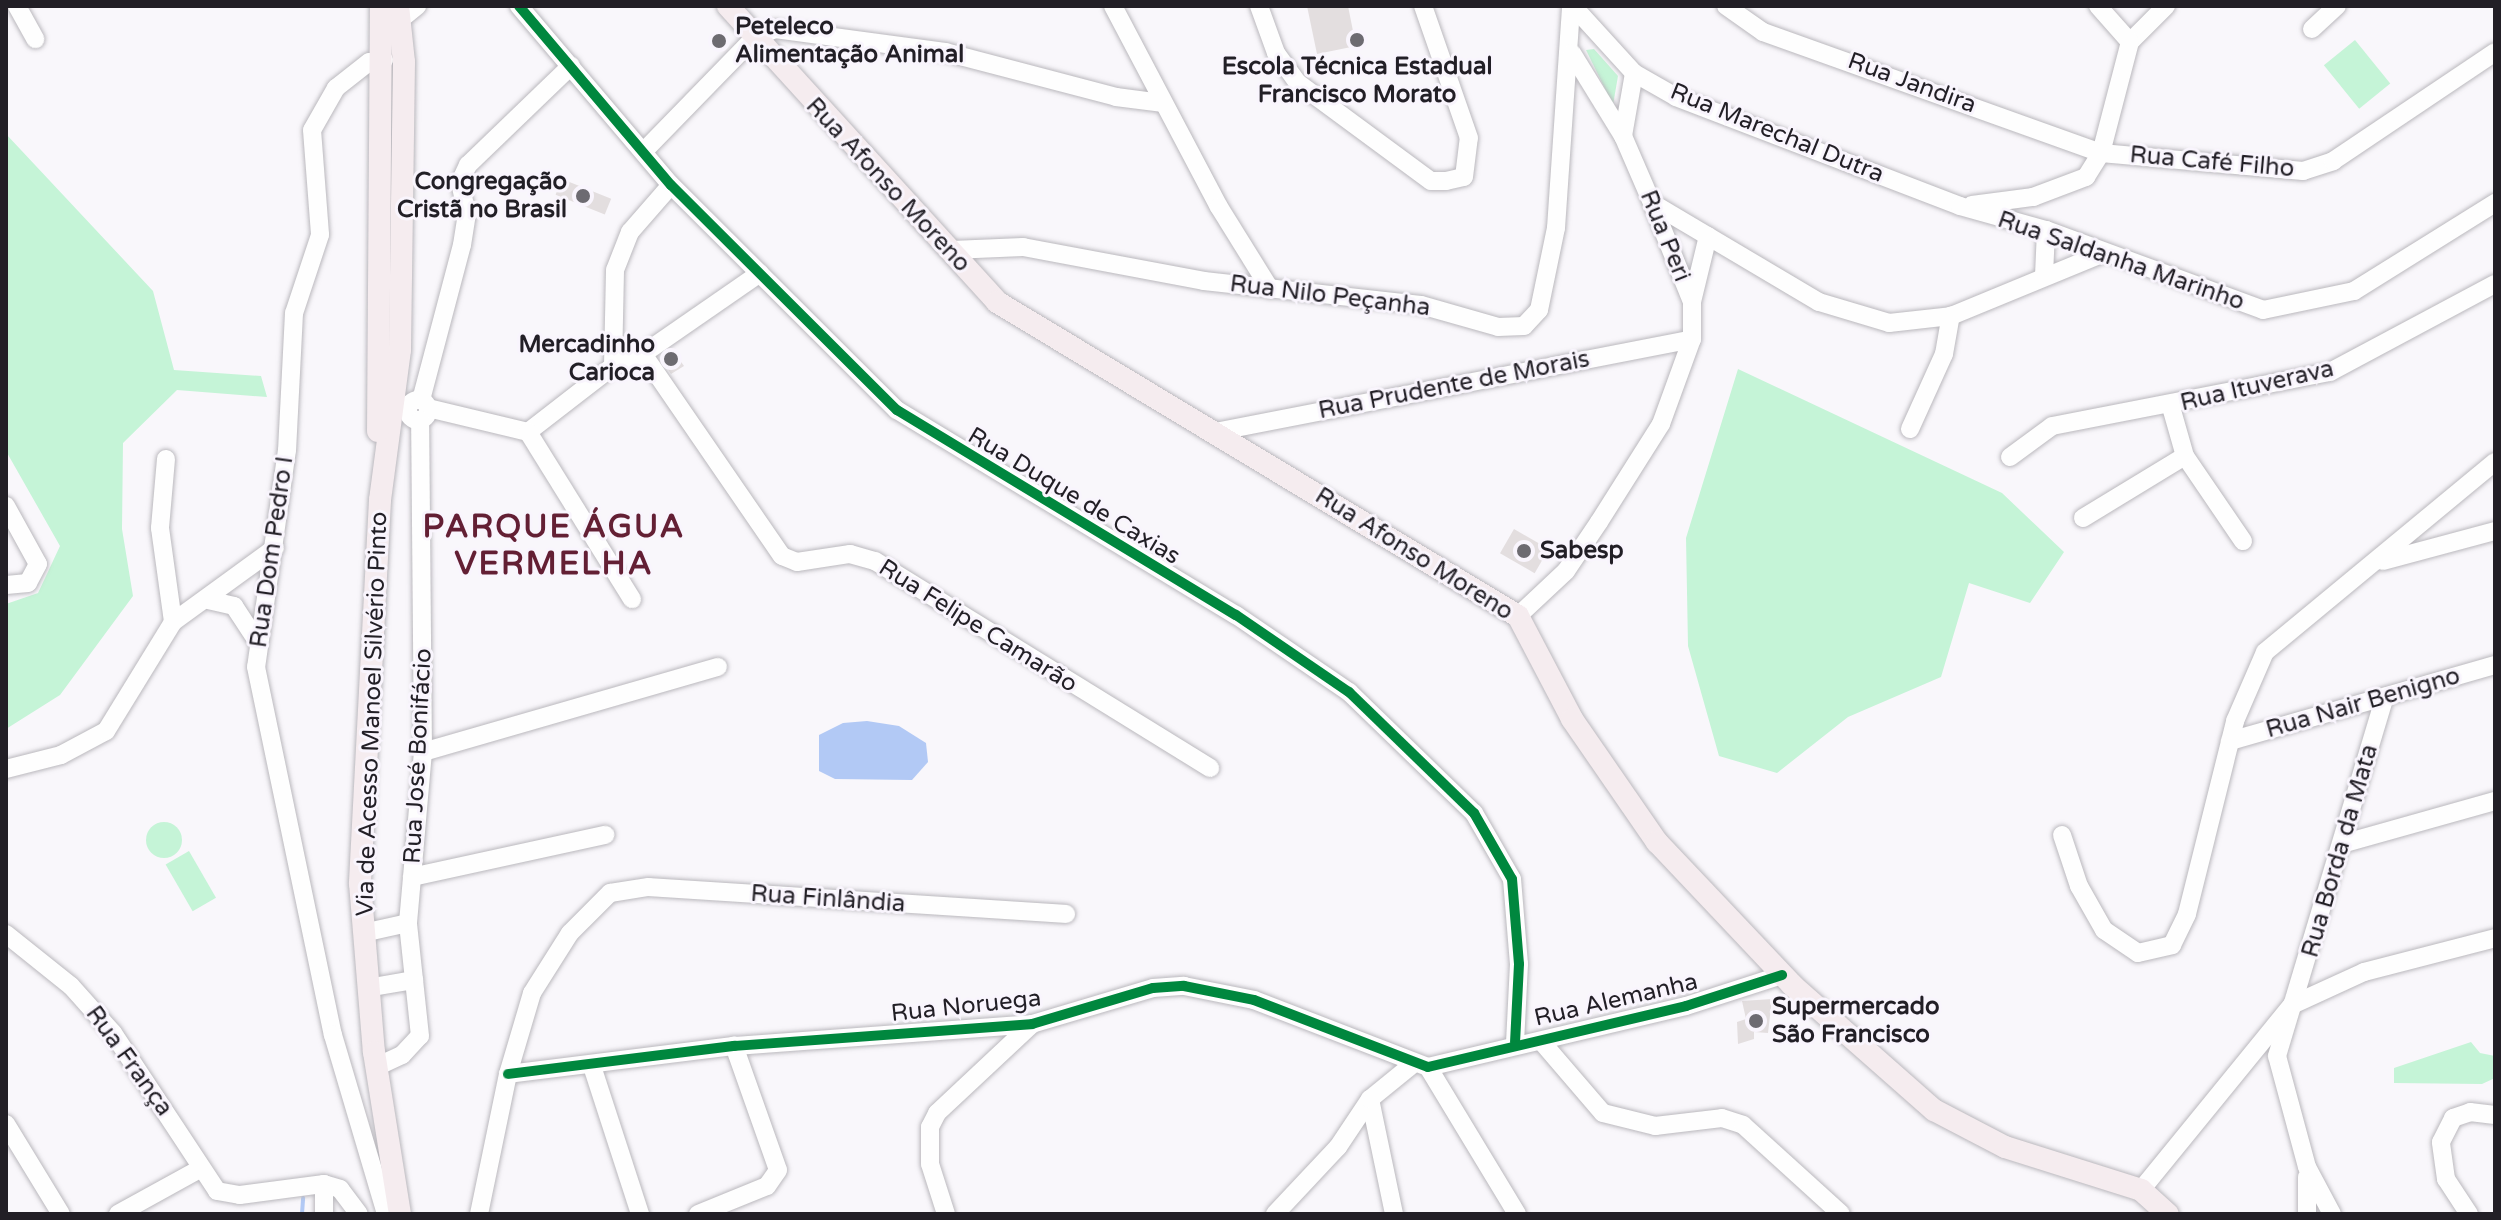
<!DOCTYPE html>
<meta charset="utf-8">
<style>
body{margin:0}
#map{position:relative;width:2501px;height:1220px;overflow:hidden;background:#f9f7fb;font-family:"Varela Round",sans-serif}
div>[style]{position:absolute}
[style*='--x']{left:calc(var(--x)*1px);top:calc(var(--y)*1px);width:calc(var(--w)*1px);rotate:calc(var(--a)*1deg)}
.green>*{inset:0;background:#c5f4d7;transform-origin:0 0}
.round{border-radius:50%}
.water>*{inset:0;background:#b2c9f5}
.stream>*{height:4px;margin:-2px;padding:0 2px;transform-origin:2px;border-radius:2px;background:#b2c9f5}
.building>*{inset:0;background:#e3dedf;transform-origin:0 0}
.roads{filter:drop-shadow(0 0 2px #bab8bd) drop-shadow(0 0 2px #bab8bd)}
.minor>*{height:18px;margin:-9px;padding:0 9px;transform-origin:9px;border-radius:9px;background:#fefefe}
.minor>.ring{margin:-9px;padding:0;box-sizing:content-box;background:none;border:18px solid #fefefe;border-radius:50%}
.major>*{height:22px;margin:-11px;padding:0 11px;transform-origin:11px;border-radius:11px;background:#f5ecef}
.cycleway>*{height:10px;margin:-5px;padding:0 5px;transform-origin:5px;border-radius:5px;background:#00873e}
.dots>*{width:22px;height:22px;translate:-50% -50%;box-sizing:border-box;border:4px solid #f9f5fd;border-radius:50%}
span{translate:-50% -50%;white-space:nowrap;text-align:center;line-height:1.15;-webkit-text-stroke:6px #f9f5fd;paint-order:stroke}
.poi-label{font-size:24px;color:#221f26;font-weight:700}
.left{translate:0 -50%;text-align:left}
.right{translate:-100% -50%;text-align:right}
.street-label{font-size:24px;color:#221f26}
.district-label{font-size:32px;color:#631f34;font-weight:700;letter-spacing:2px}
.frame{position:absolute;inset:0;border:8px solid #221f26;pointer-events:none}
</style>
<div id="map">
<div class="green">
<i style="left:2355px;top:40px;width:56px;height:40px;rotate:51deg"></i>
<i style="clip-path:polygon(1594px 49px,1618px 76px,1613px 105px,1586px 50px)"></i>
<i style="clip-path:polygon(6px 134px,153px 291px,174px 370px,261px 376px,267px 397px,177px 390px,123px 443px,122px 529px,133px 596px,60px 695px,6px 729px,6px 604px,38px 593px,60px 546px,6px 451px)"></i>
<i style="clip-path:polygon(1738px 369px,2002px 493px,2064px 552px,2030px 603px,1969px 583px,1941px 677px,1848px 717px,1777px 773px,1719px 756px,1688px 646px,1686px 538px)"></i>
<i class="round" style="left:146px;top:822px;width:36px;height:36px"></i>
<i style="left:189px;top:851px;width:54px;height:27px;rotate:60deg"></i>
<i style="clip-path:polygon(2471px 1042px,2480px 1053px,2495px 1056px,2495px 1078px,2482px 1084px,2394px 1083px,2394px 1068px)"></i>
</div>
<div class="water">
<i style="clip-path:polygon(867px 721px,899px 726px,926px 743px,928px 762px,912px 780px,835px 779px,819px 771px,819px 735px,843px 723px)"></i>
</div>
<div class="stream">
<i style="--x:302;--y:1214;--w:16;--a:-86"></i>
</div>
<div class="building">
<i style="clip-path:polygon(1307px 6px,1348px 6px,1356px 46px,1317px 54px)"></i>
<i style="left:562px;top:179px;width:53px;height:17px;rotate:22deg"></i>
<i style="clip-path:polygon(672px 349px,684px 366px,671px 374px,663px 362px)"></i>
<i style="left:1514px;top:529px;width:40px;height:28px;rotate:30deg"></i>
<i style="clip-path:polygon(1772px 999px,1768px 1033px,1754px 1032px,1754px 1039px,1738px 1044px,1737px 1022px,1746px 1019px,1742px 1001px)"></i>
</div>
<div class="roads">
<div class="minor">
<i style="--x:17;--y:6;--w:38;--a:61"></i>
<i style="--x:519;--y:6;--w:235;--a:49.7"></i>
<i style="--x:671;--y:185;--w:319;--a:44.9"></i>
<i style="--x:897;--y:410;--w:396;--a:31.2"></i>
<i style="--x:1236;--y:615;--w:137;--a:34.3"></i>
<i style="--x:1349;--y:692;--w:174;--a:44.1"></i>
<i style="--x:1474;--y:813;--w:76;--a:60.1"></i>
<i style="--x:1512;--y:879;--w:85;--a:85.3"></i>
<i style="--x:1519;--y:964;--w:78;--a:92.9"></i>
<i style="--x:1113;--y:6;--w:227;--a:62.2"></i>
<i style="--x:1219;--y:207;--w:97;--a:58.1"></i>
<i style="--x:1259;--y:6;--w:50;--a:70.1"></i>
<i style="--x:1276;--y:53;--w:37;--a:54"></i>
<i style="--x:1298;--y:83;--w:165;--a:36.4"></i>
<i style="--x:1431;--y:181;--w:15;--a:0"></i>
<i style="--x:1446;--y:181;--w:18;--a:-13"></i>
<i style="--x:1464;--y:177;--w:39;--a:-83"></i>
<i style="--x:1469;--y:138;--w:140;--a:-109.2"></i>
<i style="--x:1573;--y:6;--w:91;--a:47.7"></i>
<i style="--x:1634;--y:73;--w:48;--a:29.7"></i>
<i style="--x:1676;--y:97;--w:304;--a:21"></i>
<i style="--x:1960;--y:206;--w:89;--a:15.6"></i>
<i style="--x:2046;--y:230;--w:231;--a:20.2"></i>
<i style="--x:2263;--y:310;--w:93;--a:-11.8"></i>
<i style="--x:2354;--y:291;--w:166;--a:-32"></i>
<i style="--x:1726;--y:6;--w:45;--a:35.1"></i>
<i style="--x:1763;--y:32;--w:359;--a:19.7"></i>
<i style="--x:2101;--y:153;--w:203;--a:5.1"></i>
<i style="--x:2303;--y:171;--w:32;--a:-18"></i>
<i style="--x:2333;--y:161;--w:195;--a:-33.9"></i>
<i style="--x:401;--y:19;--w:21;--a:-39"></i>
<i style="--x:2312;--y:29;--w:34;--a:-43"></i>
<i style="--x:2130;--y:42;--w:51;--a:-45"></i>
<i style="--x:384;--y:60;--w:15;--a:172"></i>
<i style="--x:369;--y:62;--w:42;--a:141.8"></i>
<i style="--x:336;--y:88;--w:48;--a:119.7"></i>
<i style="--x:312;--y:130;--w:105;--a:85.6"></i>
<i style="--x:320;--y:235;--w:82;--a:108.4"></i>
<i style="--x:294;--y:313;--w:137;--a:92.9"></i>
<i style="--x:287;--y:450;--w:219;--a:98.1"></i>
<i style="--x:256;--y:667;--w:376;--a:78.2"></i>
<i style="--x:333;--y:1035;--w:187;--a:73.5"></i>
<i style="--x:1623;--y:136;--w:64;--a:-80.1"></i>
<i style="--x:645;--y:150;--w:156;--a:-45.8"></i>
<i style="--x:754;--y:38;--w:23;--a:-23"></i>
<i style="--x:775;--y:29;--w:172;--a:7.7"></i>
<i style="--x:945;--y:52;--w:177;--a:14.7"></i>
<i style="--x:1116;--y:97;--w:46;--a:7.4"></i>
<i style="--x:1652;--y:203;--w:194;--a:30.7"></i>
<i style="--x:1819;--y:302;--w:73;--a:16.7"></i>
<i style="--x:1889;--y:323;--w:62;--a:-6.4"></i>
<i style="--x:1951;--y:316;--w:165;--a:-22.4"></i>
<i style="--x:1972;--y:205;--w:62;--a:-7.5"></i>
<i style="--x:2033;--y:197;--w:57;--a:-20.7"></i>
<i style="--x:2086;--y:177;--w:28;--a:-58"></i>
<i style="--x:2101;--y:153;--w:115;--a:-75.4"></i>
<i style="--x:2130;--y:42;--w:48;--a:-131.6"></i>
<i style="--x:952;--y:250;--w:71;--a:-2.4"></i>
<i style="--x:1023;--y:247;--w:184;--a:10.6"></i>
<i style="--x:1204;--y:281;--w:218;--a:6.3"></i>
<i style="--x:1421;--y:305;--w:80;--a:15.9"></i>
<i style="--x:1498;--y:327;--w:26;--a:-2"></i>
<i style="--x:1524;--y:326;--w:22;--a:-47"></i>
<i style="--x:1539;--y:310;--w:84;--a:-78.3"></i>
<i style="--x:1556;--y:228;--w:223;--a:-86.1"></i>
<i style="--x:2044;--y:276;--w:46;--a:-87.5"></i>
<i style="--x:1692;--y:302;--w:68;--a:-76.4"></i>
<i style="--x:643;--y:354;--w:245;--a:55.5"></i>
<i style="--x:782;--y:556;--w:16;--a:22"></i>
<i style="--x:797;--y:562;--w:54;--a:-8.6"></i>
<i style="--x:850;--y:554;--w:26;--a:16"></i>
<i style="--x:875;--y:561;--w:394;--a:31.7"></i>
<i style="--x:613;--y:366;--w:96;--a:-88.8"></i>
<i style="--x:615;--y:270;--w:41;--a:-68.5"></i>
<i style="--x:630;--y:232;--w:62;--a:-48.9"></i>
<i class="ring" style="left:408px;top:400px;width:2px;height:2px"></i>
<i style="--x:421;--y:400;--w:160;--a:-75.2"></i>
<i style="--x:462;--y:245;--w:30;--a:-81"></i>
<i style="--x:467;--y:215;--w:34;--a:-102"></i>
<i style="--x:460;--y:182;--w:19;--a:-65"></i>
<i style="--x:468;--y:165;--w:143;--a:-43.9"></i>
<i style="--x:2171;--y:407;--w:51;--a:74.1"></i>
<i style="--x:2185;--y:456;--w:103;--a:55.7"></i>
<i style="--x:428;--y:408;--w:103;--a:13.5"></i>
<i style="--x:528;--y:432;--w:108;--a:-37.8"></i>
<i style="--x:613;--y:366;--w:32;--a:-22"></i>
<i style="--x:643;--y:354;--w:142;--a:-34.7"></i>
<i style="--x:1910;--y:429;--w:82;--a:-65.6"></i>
<i style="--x:1944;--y:354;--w:39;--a:-80"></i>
<i style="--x:528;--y:432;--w:197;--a:58.1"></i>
<i style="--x:1215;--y:432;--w:486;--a:-11"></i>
<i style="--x:2010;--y:457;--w:52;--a:-36.4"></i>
<i style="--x:2052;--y:426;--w:283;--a:-11"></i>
<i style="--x:2330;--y:372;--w:187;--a:-28.1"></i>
<i style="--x:166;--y:459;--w:69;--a:95"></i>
<i style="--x:160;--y:528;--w:95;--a:82.1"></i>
<i style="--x:6;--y:506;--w:66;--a:61.1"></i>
<i style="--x:38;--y:564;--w:21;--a:118"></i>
<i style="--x:28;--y:583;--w:22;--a:175"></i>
<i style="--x:2083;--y:518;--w:119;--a:-31.3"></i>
<i style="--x:2383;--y:561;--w:116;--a:-15"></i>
<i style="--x:208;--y:600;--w:27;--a:13"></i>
<i style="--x:234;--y:606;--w:42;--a:56.7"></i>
<i style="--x:1518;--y:616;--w:66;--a:-43.2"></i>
<i style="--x:1566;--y:571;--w:59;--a:-56"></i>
<i style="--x:1599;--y:522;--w:116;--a:-57.7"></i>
<i style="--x:1661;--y:424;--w:90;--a:-70"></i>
<i style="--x:1692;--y:339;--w:37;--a:-90"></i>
<i style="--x:1692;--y:302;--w:107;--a:-112"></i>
<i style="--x:1652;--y:203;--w:73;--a:-113.4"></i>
<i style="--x:1623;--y:136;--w:97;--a:-121.6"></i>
<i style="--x:2230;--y:741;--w:276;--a:-16"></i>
<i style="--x:423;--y:752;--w:307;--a:-16.1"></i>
<i style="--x:6;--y:769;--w:57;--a:-14.3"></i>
<i style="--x:61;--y:755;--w:51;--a:-28.1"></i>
<i style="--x:106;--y:731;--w:128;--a:-58.4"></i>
<i style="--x:173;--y:622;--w:126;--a:-36"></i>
<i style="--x:2062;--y:835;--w:54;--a:71.6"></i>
<i style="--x:2079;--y:886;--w:51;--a:60.4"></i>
<i style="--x:2104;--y:930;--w:41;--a:34.1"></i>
<i style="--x:2138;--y:953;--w:35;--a:-13"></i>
<i style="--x:2172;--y:945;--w:34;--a:-64"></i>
<i style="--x:2187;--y:914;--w:199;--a:-76"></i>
<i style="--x:2235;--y:721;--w:75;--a:-66.5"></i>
<i style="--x:2265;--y:652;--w:298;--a:-39.6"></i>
<i style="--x:2342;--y:844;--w:159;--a:-15.7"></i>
<i style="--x:412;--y:877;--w:198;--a:-12.3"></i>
<i style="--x:363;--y:933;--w:46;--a:-12.5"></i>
<i style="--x:6;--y:934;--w:83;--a:38.7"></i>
<i style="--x:71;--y:986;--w:63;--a:48.2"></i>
<i style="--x:113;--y:1033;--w:189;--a:56.6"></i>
<i style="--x:217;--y:1191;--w:23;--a:10"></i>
<i style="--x:240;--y:1195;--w:85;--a:-7.5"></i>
<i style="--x:324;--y:1184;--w:17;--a:17"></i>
<i style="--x:340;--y:1189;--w:31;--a:53"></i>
<i style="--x:367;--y:988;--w:48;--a:-9.7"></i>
<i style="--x:1541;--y:1041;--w:95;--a:49.3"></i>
<i style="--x:1603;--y:1113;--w:54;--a:14"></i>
<i style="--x:1655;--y:1126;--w:67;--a:-6.8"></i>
<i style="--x:1722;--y:1118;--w:22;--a:18"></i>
<i style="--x:1743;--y:1125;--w:132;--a:42.2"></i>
<i style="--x:592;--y:1066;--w:156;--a:72"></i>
<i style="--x:376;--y:1067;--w:29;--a:-25"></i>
<i style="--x:402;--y:1055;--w:26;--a:-47"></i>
<i style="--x:420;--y:1036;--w:114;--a:-96.1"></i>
<i style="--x:408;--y:923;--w:172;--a:-85"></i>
<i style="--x:423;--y:752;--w:332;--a:-90.5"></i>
<i style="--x:1428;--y:1067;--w:172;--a:58.8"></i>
<i style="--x:508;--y:1074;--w:228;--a:-7.1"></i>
<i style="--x:734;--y:1046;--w:299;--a:-4.2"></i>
<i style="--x:1032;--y:1024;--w:126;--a:-16.6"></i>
<i style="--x:1153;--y:988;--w:31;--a:-4"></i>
<i style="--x:1184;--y:986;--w:71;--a:11.3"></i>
<i style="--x:1254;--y:1000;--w:186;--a:21.1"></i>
<i style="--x:1428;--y:1067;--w:265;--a:-13.3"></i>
<i style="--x:1686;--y:1006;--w:101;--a:-17.9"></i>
<i style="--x:1370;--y:1099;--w:117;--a:78.2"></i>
<i style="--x:6;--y:1124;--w:105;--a:58.6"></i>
<i style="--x:2141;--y:1190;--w:239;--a:-50.8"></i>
<i style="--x:2292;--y:1005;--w:79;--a:-24.6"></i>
<i style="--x:2364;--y:972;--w:135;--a:-14.5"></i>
<i style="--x:118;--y:1214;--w:94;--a:-28.8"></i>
<i style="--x:324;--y:1214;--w:30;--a:-90"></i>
<i style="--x:479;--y:1214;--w:143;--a:-78.3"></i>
<i style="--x:508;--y:1074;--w:84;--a:-73.5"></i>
<i style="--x:532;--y:993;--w:71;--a:-57.7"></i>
<i style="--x:570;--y:933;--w:57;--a:-45"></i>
<i style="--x:610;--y:893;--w:39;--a:-9"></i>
<i style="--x:649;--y:887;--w:418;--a:3.7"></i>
<i style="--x:698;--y:1214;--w:74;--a:-22.1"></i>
<i style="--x:767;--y:1186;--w:19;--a:-55"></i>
<i style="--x:778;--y:1170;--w:132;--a:-109.5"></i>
<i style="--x:946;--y:1214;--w:52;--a:-107.7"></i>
<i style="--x:930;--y:1164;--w:37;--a:-90"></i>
<i style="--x:930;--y:1127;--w:16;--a:-63"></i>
<i style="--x:937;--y:1113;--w:130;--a:-43.1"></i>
<i style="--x:1275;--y:1214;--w:92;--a:-46.8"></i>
<i style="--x:1338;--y:1147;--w:58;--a:-56.3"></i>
<i style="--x:1370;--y:1099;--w:54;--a:-39"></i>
<i style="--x:2307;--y:1214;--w:37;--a:-90"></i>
<i style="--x:2332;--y:1214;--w:53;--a:-118"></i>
<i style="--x:2307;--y:1167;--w:115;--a:-105.1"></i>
<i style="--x:2277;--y:1056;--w:375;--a:-73.3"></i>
<i style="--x:2469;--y:1214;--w:42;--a:-123.3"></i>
<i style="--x:2446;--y:1179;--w:37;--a:-98"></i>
<i style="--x:2441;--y:1142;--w:27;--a:-63"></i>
<i style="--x:2453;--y:1118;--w:18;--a:-19"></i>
<i style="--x:2470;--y:1112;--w:25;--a:7"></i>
</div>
<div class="major">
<i style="--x:398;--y:6;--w:56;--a:83.9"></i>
<i style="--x:404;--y:62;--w:288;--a:90.8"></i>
<i style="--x:400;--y:350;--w:151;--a:97.6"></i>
<i style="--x:380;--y:500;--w:384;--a:93"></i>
<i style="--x:360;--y:883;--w:170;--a:85.3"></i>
<i style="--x:374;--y:1052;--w:164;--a:80.9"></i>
<i style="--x:728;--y:6;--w:400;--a:47.7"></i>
<i style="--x:997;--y:302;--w:608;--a:31.08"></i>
<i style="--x:1518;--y:616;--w:116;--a:62.3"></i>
<i style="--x:1572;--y:719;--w:150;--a:55.4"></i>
<i style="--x:1657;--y:842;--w:197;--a:46.6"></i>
<i style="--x:1792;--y:985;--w:189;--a:41.4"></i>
<i style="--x:1934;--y:1110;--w:80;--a:27.5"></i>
<i style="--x:2005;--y:1147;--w:143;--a:17.5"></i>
<i style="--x:2141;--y:1190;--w:36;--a:42"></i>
<i style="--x:378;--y:431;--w:425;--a:-89.6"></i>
</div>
</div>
<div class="cycleway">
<i style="--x:519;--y:6;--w:235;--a:49.7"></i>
<i style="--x:671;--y:185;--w:319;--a:44.9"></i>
<i style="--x:897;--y:410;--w:396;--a:31.2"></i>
<i style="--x:1236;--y:615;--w:137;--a:34.3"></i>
<i style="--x:1349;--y:692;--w:174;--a:44.1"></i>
<i style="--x:1474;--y:813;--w:76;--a:60.1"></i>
<i style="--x:1512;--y:879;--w:85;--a:85.3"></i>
<i style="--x:1519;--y:964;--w:78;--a:92.9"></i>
<i style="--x:508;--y:1074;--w:228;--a:-7.1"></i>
<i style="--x:734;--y:1046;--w:299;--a:-4.2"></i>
<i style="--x:1032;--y:1024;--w:126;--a:-16.6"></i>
<i style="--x:1153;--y:988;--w:31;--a:-4"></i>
<i style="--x:1184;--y:986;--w:71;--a:11.3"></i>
<i style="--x:1254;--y:1000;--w:186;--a:21.1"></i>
<i style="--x:1428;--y:1067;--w:265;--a:-13.3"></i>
<i style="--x:1686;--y:1006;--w:101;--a:-17.9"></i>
</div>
<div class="dots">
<i style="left:1357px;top:40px;background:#6d6b71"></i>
<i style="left:719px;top:41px;background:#6d6b71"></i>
<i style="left:583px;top:196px;background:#6d6b71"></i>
<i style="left:671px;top:359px;background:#6d6b71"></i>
<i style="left:1524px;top:551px;background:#6d6b71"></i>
<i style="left:1756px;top:1021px;background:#6d6b71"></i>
</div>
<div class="poi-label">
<span class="left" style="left:735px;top:41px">Peteleco<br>Alimentação Animal</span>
<span style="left:1357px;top:81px">Escola Técnica Estadual<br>Francisco Morato</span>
<span class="right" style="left:567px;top:196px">Congregação<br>Cristã no Brasil</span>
<span class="right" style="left:655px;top:359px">Mercadinho<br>Carioca</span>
<span class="left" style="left:1540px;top:551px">Sabesp</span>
<span class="left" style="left:1772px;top:1021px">Supermercado<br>São Francisco</span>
</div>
<div class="street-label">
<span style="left:1912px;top:83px;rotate:20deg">Rua Jandira</span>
<span style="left:1777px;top:133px;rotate:22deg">Rua Marechal Dutra</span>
<span style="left:2212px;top:162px;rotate:5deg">Rua Café Filho</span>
<span style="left:888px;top:185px;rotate:47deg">Rua Afonso Moreno</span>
<span style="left:1665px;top:236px;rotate:68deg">Rua Peri</span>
<span style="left:2121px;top:261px;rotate:19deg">Rua Saldanha Marinho</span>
<span style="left:1330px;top:296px;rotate:7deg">Rua Nilo Peçanha</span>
<span style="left:1454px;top:385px;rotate:-11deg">Rua Prudente de Morais</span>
<span style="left:2257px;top:386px;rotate:-13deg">Rua Ituverava</span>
<span style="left:1074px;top:496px;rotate:31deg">Rua Duque de Caxias</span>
<span style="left:272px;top:552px;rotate:-82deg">Rua Dom Pedro I</span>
<span style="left:1414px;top:554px;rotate:32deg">Rua Afonso Moreno</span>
<span style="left:978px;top:626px;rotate:32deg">Rua Felipe Camarão</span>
<span style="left:2363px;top:703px;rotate:-16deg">Rua Nair Benigno</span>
<span style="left:372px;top:714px;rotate:-88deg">Via de Acesso Manoel Silvério Pinto</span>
<span style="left:418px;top:756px;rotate:-87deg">Rua José Bonifácio</span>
<span style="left:2340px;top:851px;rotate:-74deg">Rua Borda da Mata</span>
<span style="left:828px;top:899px;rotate:4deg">Rua Finlândia</span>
<span style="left:1616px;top:1000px;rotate:-13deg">Rua Alemanha</span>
<span style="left:966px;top:1006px;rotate:-6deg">Rua Noruega</span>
<span style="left:129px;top:1061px;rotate:54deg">Rua França</span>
</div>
<div class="district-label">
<span style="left:554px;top:546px">PARQUE ÁGUA<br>VERMELHA</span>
</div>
<div class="frame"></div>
</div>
